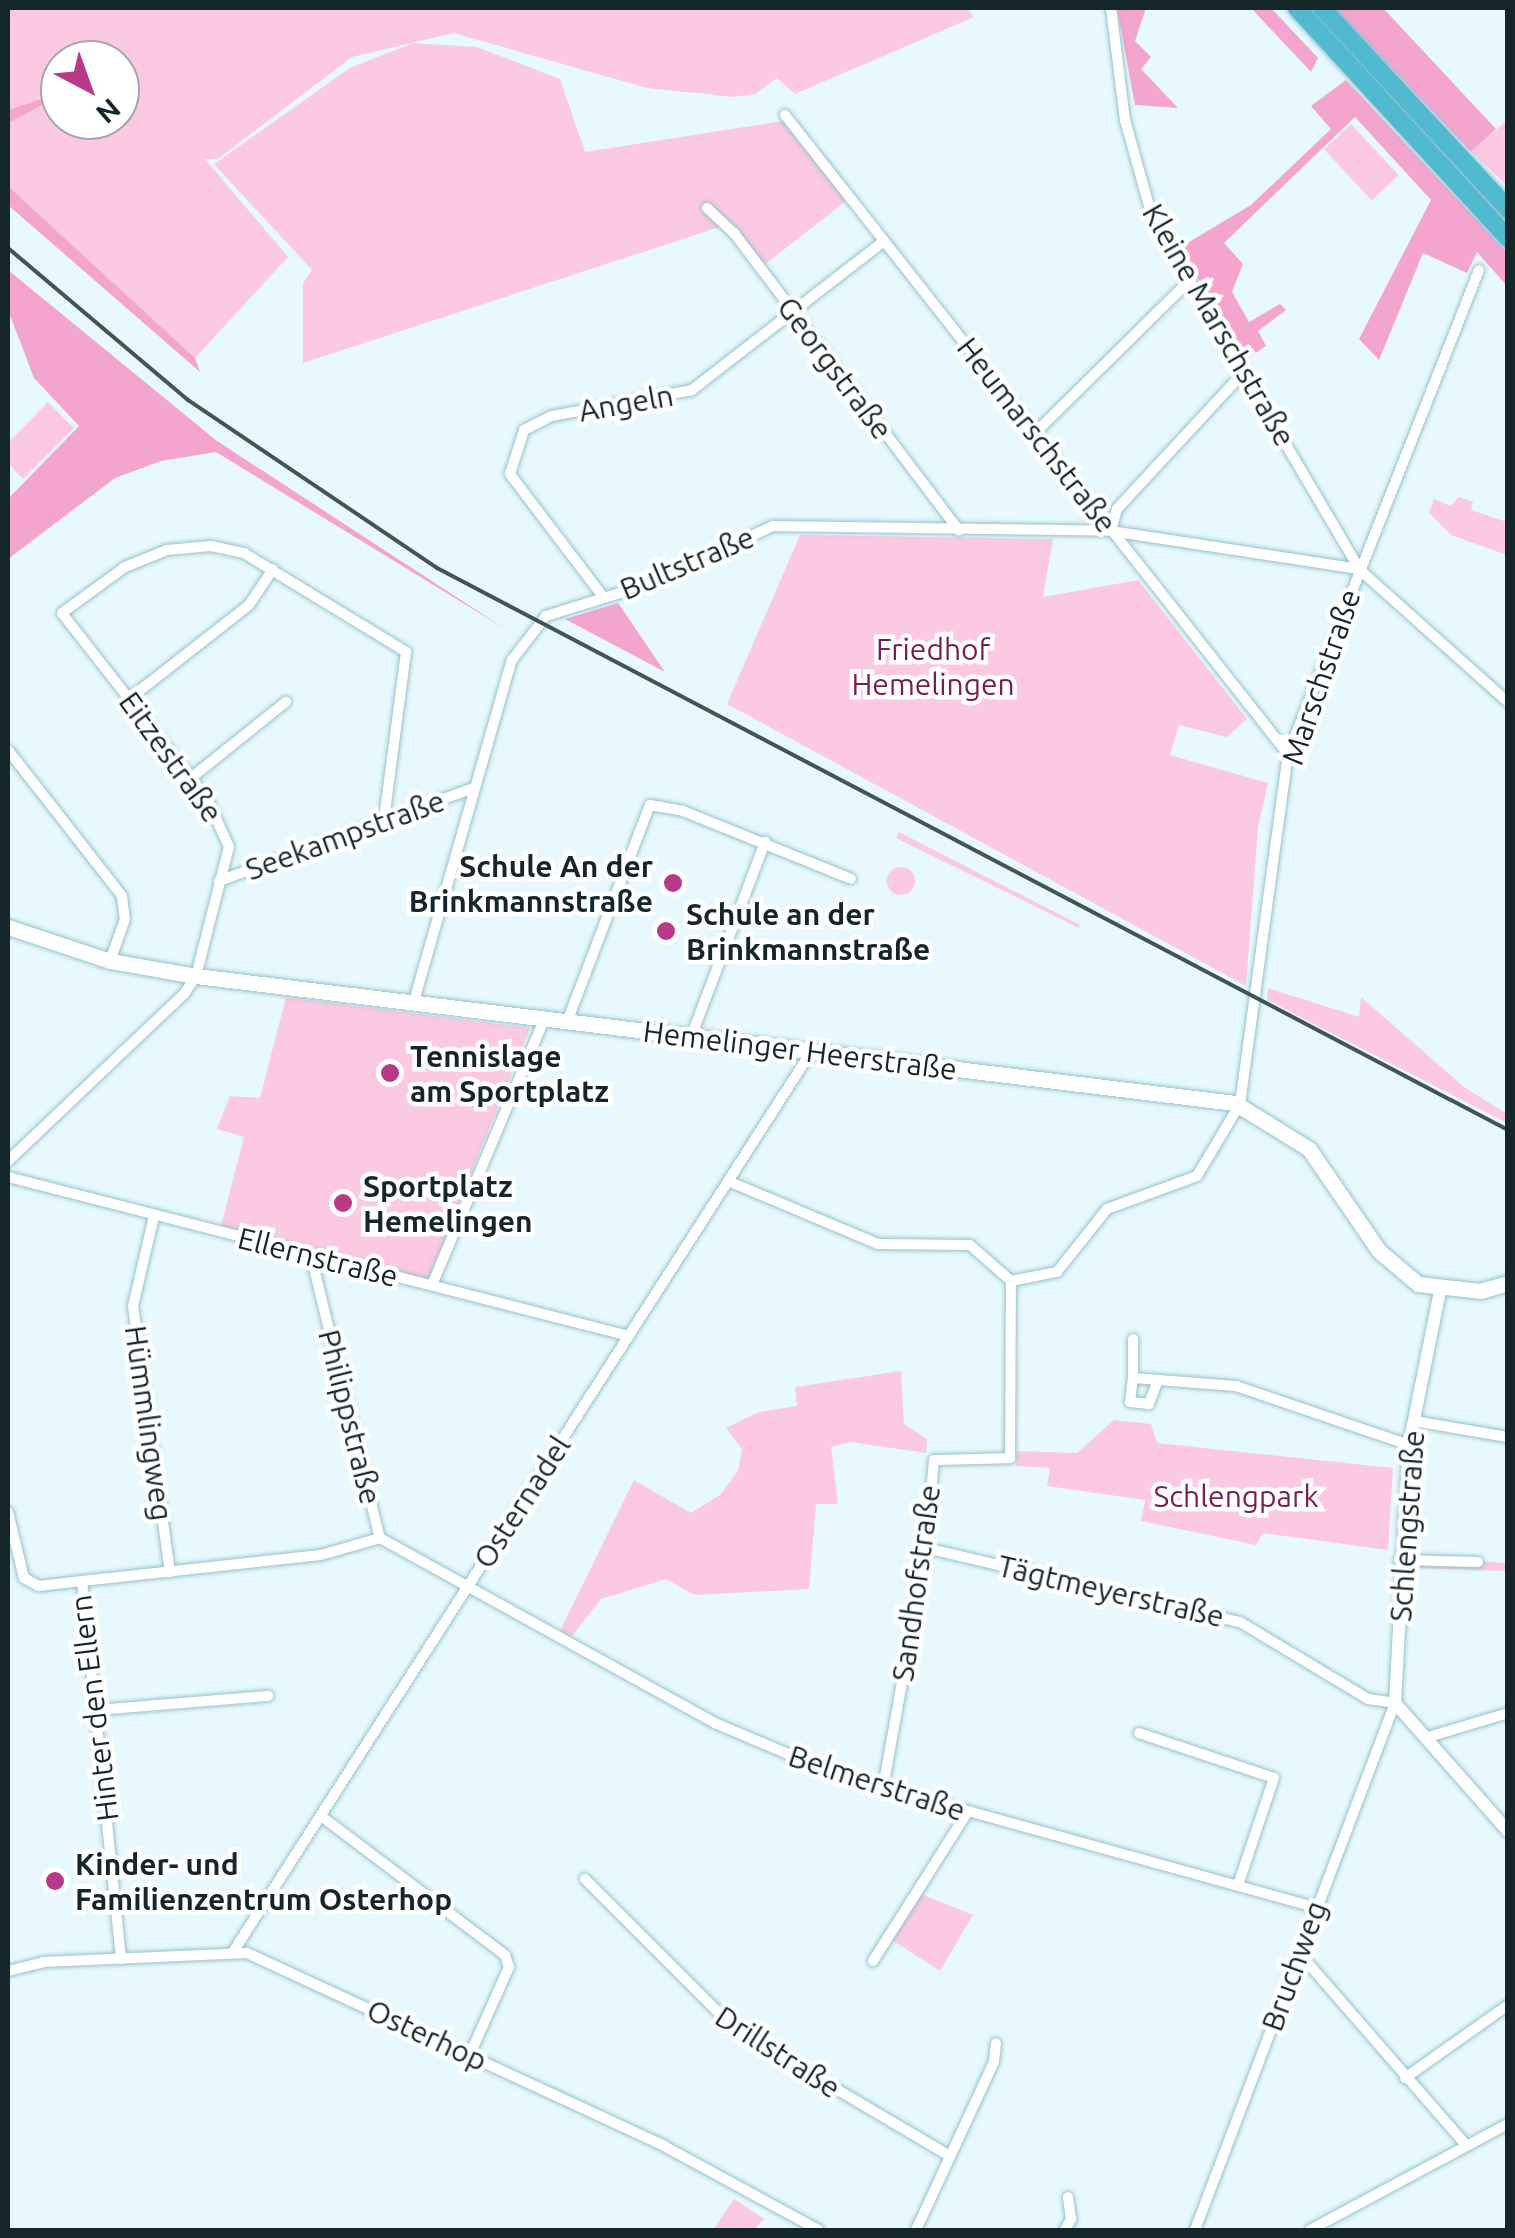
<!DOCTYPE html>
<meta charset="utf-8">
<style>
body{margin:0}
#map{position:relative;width:1515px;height:2238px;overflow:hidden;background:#e7f9fe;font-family:Ubuntu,sans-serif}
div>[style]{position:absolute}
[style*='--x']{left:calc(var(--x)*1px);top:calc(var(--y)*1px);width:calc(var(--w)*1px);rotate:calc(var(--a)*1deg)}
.green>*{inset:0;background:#fbc9e1;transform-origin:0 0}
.round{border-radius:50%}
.forest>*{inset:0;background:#f4a5cd}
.roads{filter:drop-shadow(0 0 2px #97c2ce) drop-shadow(0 0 2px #97c2ce)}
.minor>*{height:10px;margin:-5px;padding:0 5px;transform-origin:5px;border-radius:5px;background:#fff}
.tertiary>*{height:12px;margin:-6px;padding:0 6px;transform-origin:6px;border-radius:6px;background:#fff}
.secondary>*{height:15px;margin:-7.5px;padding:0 7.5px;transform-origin:7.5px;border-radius:7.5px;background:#fff}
.trunk>*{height:18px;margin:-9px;padding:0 9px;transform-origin:9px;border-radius:9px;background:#52bad0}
.rail>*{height:4px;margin:-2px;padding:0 2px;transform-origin:2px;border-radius:2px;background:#435459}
.dots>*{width:28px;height:28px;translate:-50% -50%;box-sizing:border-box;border:5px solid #fff;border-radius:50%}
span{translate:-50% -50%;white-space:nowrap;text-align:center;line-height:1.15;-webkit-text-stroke:9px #fff;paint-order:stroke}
.street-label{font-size:30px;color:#15262a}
.park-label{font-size:30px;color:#761d54}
.poi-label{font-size:30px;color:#15262a;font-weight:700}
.right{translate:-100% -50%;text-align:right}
.left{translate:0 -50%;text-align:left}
.frame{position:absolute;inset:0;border:10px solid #15262a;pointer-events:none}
.north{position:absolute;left:40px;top:40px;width:100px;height:100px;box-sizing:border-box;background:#fff;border:2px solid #a1a8aa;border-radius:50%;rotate:139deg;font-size:28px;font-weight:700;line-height:40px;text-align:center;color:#15262a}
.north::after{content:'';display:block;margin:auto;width:35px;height:45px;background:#b83985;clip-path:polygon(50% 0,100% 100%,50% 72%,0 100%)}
</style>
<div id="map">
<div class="green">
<i style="clip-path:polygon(evenodd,8px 8px,966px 8px,974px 17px,795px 94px,777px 78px,755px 94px,733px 97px,647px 88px,454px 33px,352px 57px,218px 159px,205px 159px,288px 257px,195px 358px,8px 186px,8px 123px,52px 99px,8px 110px,8px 8px,60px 60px,120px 60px,120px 120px,60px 120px,60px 60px)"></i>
<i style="clip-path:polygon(413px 43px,477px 47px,560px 79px,585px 152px,783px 121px,846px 201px,763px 266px,729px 224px,303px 363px,303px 283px,312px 270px,214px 164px,350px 68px)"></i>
<i style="clip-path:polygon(1507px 120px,1507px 185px,1471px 152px)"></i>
<i style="left:1351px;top:124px;width:70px;height:37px;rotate:47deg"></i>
<i style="clip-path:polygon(48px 402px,74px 428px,23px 479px,8px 463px,8px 443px)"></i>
<i style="clip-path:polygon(1459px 497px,1473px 502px,1471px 510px,1507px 522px,1507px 555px,1451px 535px,1429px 513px,1434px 499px,1451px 506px)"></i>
<i style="clip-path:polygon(800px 535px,1053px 539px,1043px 597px,1138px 580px,1247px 719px,1227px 737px,1179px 725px,1170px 755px,1268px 783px,1258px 828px,1246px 986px,727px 704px)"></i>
<i style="clip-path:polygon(899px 832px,1080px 925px,1079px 928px,896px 838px)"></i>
<i class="round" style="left:887px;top:867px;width:28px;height:28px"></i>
<i style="clip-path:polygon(1268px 988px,1359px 1017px,1361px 997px,1464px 1087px,1507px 1114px,1507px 1123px,1267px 1000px)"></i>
<i style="clip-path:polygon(286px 997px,530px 1028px,428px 1280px,221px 1226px,244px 1137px,217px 1129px,230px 1096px,260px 1098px)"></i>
<i style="clip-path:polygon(901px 1371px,904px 1424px,927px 1439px,926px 1453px,850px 1442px,831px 1447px,838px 1504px,816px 1504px,809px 1589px,695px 1595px,666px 1579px,601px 1599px,572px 1636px,560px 1631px,634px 1480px,691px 1513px,720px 1495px,738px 1471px,742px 1449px,726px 1428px,759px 1412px,797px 1406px,795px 1387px)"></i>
<i style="clip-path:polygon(1114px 1420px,1151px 1424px,1157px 1443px,1393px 1468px,1388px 1550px,1263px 1533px,1256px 1545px,1141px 1521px,1145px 1500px,1047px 1486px,1050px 1468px,1016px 1466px,1017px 1451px,1077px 1453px)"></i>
<i style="clip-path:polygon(1418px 1557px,1507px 1563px,1507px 1571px,1416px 1568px)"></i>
<i style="clip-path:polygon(921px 1894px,973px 1915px,940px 1971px,892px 1940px)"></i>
<i style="clip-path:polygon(734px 2199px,764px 2219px,754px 2230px,713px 2230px)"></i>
</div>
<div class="forest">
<i style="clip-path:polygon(1117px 8px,1146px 8px,1135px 41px,1151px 57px,1141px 69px,1178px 108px,1135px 105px)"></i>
<i style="clip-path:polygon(1251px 8px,1271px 8px,1318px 58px,1311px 72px)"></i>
<i style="clip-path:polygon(1334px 8px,1383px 8px,1496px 129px,1471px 152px)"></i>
<i style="clip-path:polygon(1346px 80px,1507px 252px,1507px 286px,1477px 252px,1467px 273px,1423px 253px,1379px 360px,1359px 339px,1431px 200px,1355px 117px,1224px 243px,1243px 264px,1232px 292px,1249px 322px,1280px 304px,1286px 310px,1258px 331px,1266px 346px,1248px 358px,1179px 248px,1251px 205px,1331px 129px,1311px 106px)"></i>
<i style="clip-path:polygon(48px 97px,52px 100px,8px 123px,8px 110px)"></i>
<i style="clip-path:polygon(8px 186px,195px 358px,200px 372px,8px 205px)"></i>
<i style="clip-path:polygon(8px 270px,217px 441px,507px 630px,216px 452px,161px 461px,115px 478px,8px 559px,8px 499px,79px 426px,34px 378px,8px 310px)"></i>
<i style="clip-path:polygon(618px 603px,665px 672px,565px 619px)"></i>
</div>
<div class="roads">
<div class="minor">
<i style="--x:1111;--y:8;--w:113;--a:82.9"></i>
<i style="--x:1125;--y:120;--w:101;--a:74.4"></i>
<i style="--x:1152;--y:217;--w:408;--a:59.5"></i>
<i style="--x:1359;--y:569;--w:200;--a:41.8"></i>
<i style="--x:785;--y:115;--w:813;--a:51.79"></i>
<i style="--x:707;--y:208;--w:37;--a:43"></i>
<i style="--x:734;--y:233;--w:373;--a:52.9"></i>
<i style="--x:1036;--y:432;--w:218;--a:-44.6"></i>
<i style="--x:1111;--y:531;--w:23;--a:-75"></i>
<i style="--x:1117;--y:509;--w:188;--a:-47.2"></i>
<i style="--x:604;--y:598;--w:156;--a:-127.2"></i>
<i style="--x:510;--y:474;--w:46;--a:-72.3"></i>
<i style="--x:524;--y:430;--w:31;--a:-27"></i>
<i style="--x:552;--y:416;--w:142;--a:-10.5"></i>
<i style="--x:692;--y:390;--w:243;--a:-37.8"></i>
<i style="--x:129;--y:699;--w:152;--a:-38.1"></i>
<i style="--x:249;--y:605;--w:43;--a:-56.3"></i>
<i style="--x:8;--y:750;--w:185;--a:52"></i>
<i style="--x:122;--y:896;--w:23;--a:83"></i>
<i style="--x:125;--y:919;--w:45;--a:109.7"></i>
<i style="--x:191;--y:778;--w:122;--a:-38.7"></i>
<i style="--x:219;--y:881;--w:268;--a:-20.1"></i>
<i style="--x:414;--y:1001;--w:355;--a:-74"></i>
<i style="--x:512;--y:660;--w:56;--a:-52.3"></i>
<i style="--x:546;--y:616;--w:108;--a:-17.3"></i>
<i style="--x:649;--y:584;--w:137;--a:-25.1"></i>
<i style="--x:773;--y:526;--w:338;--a:0.8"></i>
<i style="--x:1111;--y:531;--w:251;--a:8.7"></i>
<i style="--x:567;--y:1022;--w:232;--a:-69.1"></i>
<i style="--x:650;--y:805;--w:34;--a:10"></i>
<i style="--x:683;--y:811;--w:181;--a:22"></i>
<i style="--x:691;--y:1037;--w:209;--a:-69.2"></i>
<i style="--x:8;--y:1161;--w:243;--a:-43.5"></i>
<i style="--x:184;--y:994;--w:22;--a:-56"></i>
<i style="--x:196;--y:976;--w:133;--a:-75.7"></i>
<i style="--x:229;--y:847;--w:51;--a:-114.1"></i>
<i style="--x:208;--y:800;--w:237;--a:-128"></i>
<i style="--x:62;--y:613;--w:78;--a:-36.1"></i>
<i style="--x:125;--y:567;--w:45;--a:-22"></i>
<i style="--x:167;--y:550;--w:44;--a:-5.2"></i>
<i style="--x:211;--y:546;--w:34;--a:12"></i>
<i style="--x:244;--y:553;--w:190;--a:31.4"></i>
<i style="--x:406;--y:652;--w:168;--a:97.5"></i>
<i style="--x:8;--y:1177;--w:641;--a:14.36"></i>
<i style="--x:728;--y:1181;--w:163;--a:22.8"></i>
<i style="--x:878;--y:1244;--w:92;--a:0.6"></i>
<i style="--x:970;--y:1245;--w:55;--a:41.3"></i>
<i style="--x:154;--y:1216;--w:92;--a:103.1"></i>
<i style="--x:133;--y:1306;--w:269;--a:82.1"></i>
<i style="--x:311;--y:1256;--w:290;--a:76.3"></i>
<i style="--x:380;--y:1538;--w:383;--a:28.9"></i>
<i style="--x:715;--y:1723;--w:134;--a:22.9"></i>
<i style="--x:838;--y:1775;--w:495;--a:15.5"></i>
<i style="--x:1011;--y:1281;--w:47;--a:-11.1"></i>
<i style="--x:1057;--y:1272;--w:80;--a:-51.6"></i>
<i style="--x:1107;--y:1209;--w:96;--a:-20.1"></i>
<i style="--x:1197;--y:1176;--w:84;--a:-59.2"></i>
<i style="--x:1240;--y:1104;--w:353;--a:-82.2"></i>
<i style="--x:1288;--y:754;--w:520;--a:-68.46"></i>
<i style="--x:432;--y:1285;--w:288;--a:-67.1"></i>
<i style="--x:1133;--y:1339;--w:39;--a:90"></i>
<i style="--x:1158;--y:1380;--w:26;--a:111"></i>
<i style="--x:1149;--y:1404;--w:19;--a:-174"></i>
<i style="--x:1130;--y:1402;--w:24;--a:-83"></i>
<i style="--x:1133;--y:1378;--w:103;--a:4.4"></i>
<i style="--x:1236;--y:1386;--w:183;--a:18.8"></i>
<i style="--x:1414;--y:1421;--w:95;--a:9.7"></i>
<i style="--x:8;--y:1512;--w:68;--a:76.4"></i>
<i style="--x:24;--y:1578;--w:17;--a:28"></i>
<i style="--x:39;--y:1586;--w:43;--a:-6.6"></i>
<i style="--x:82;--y:1581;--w:380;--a:84.1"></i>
<i style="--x:926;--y:1548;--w:323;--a:13.3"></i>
<i style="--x:1240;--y:1622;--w:149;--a:31"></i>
<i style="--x:1368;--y:1699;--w:27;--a:8"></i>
<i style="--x:1395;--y:1703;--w:564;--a:110.78"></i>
<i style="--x:1399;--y:1560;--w:79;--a:1.5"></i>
<i style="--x:82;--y:1581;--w:240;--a:-6.2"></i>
<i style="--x:321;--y:1555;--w:61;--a:-16.1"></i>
<i style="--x:96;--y:1710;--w:173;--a:-4.7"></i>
<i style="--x:1139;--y:1733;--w:142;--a:18.4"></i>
<i style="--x:1274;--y:1778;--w:113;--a:108.6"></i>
<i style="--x:1428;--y:1737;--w:84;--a:-16.7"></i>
<i style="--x:883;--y:1788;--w:244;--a:-79.8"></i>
<i style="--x:926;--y:1548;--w:88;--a:-84.8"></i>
<i style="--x:934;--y:1460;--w:76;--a:-1.5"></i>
<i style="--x:1010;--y:1458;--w:177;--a:-89.7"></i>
<i style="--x:321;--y:1816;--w:231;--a:37.1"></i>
<i style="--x:505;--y:1955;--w:13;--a:72"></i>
<i style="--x:509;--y:1967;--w:95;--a:114.1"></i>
<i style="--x:585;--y:1879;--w:214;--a:45"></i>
<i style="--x:736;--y:2030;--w:248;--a:30.5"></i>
<i style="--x:233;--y:1952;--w:1070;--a:-57.29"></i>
<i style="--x:1300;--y:1954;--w:254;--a:49"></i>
<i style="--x:873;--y:1961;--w:175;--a:-57.6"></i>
<i style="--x:8;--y:1971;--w:36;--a:-14"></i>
<i style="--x:43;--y:1962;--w:204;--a:-2.5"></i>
<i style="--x:247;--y:1953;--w:459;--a:24.8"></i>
<i style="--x:664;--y:2146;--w:176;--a:28.5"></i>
<i style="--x:1405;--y:2078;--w:126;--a:-35.3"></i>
<i style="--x:916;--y:2230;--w:185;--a:-65.1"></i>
<i style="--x:994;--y:2062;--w:19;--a:-84"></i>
<i style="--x:1065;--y:2230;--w:13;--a:-61"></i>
<i style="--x:1071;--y:2219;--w:22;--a:-98"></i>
<i style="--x:1310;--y:2230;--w:225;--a:-28.2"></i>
</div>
<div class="tertiary">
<i style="--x:1440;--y:1291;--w:157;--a:101.4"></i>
<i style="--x:1409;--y:1445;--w:258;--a:93.1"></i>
<i style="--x:1395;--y:1703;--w:171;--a:48.6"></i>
</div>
<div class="secondary">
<i style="--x:8;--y:927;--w:108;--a:18.4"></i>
<i style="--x:110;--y:961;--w:87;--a:9.9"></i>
<i style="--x:196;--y:976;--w:1047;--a:6.97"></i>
<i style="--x:1235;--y:1103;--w:87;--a:31.9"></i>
<i style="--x:1309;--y:1149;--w:124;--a:55.5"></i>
<i style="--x:1379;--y:1251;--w:51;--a:40.2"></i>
<i style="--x:1418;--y:1284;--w:62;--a:6.4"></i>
<i style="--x:1480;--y:1291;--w:29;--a:-16"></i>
</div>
<div class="trunk">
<i style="--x:1297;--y:8;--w:312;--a:47.5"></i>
<i style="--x:1322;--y:8;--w:274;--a:47.2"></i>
</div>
</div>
<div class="rail">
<i style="--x:8;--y:248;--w:236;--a:40.2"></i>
<i style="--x:188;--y:400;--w:300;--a:34"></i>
<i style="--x:437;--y:568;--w:1209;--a:27.69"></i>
</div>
<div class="dots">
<i style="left:673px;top:883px;background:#b83985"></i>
<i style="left:666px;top:931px;background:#b83985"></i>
<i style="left:390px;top:1073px;background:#b83985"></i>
<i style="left:343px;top:1203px;background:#b83985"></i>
<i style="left:55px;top:1881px;background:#b83985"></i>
</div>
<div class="street-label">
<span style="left:1219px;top:325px;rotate:60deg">Kleine Marschstraße</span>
<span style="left:835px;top:368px;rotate:53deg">Georgstraße</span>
<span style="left:626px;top:403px;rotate:-10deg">Angeln</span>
<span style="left:1037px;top:435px;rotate:52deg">Heumarschstraße</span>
<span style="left:687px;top:563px;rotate:-23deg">Bultstraße</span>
<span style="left:1321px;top:677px;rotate:-71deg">Marschstraße</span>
<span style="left:171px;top:757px;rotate:54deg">Eitzestraße</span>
<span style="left:345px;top:835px;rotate:-20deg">Seekampstraße</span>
<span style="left:800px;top:1050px;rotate:7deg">Hemelinger Heerstraße</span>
<span style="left:318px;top:1257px;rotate:14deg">Ellernstraße</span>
<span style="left:350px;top:1417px;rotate:76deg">Philippstraße</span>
<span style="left:149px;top:1423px;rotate:82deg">Hümmlingweg</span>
<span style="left:522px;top:1502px;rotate:-57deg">Osternadel</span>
<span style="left:1407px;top:1526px;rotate:-86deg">Schlengstraße</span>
<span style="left:916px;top:1583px;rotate:-82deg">Sandhofstraße</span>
<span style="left:1111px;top:1591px;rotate:13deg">Tägtmeyerstraße</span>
<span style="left:94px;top:1708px;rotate:-97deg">Hinter den Ellern</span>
<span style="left:877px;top:1783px;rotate:18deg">Belmerstraße</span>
<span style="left:1294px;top:1966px;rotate:-70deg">Bruchweg</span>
<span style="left:427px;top:2035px;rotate:25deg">Osterhop</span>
<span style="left:778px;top:2052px;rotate:33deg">Drillstraße</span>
</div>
<div class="park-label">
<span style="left:933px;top:666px">Friedhof<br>Hemelingen</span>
<span style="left:1236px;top:1496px">Schlengpark</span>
</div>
<div class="poi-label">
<span class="right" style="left:653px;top:883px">Schule An der<br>Brinkmannstraße</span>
<span class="left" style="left:686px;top:931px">Schule an der<br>Brinkmannstraße</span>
<span class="left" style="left:410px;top:1073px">Tennislage<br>am Sportplatz</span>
<span class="left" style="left:363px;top:1203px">Sportplatz<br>Hemelingen</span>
<span class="left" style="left:75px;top:1881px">Kinder- und<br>Familienzentrum Osterhop</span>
</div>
<div class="frame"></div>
<div class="north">N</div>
</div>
